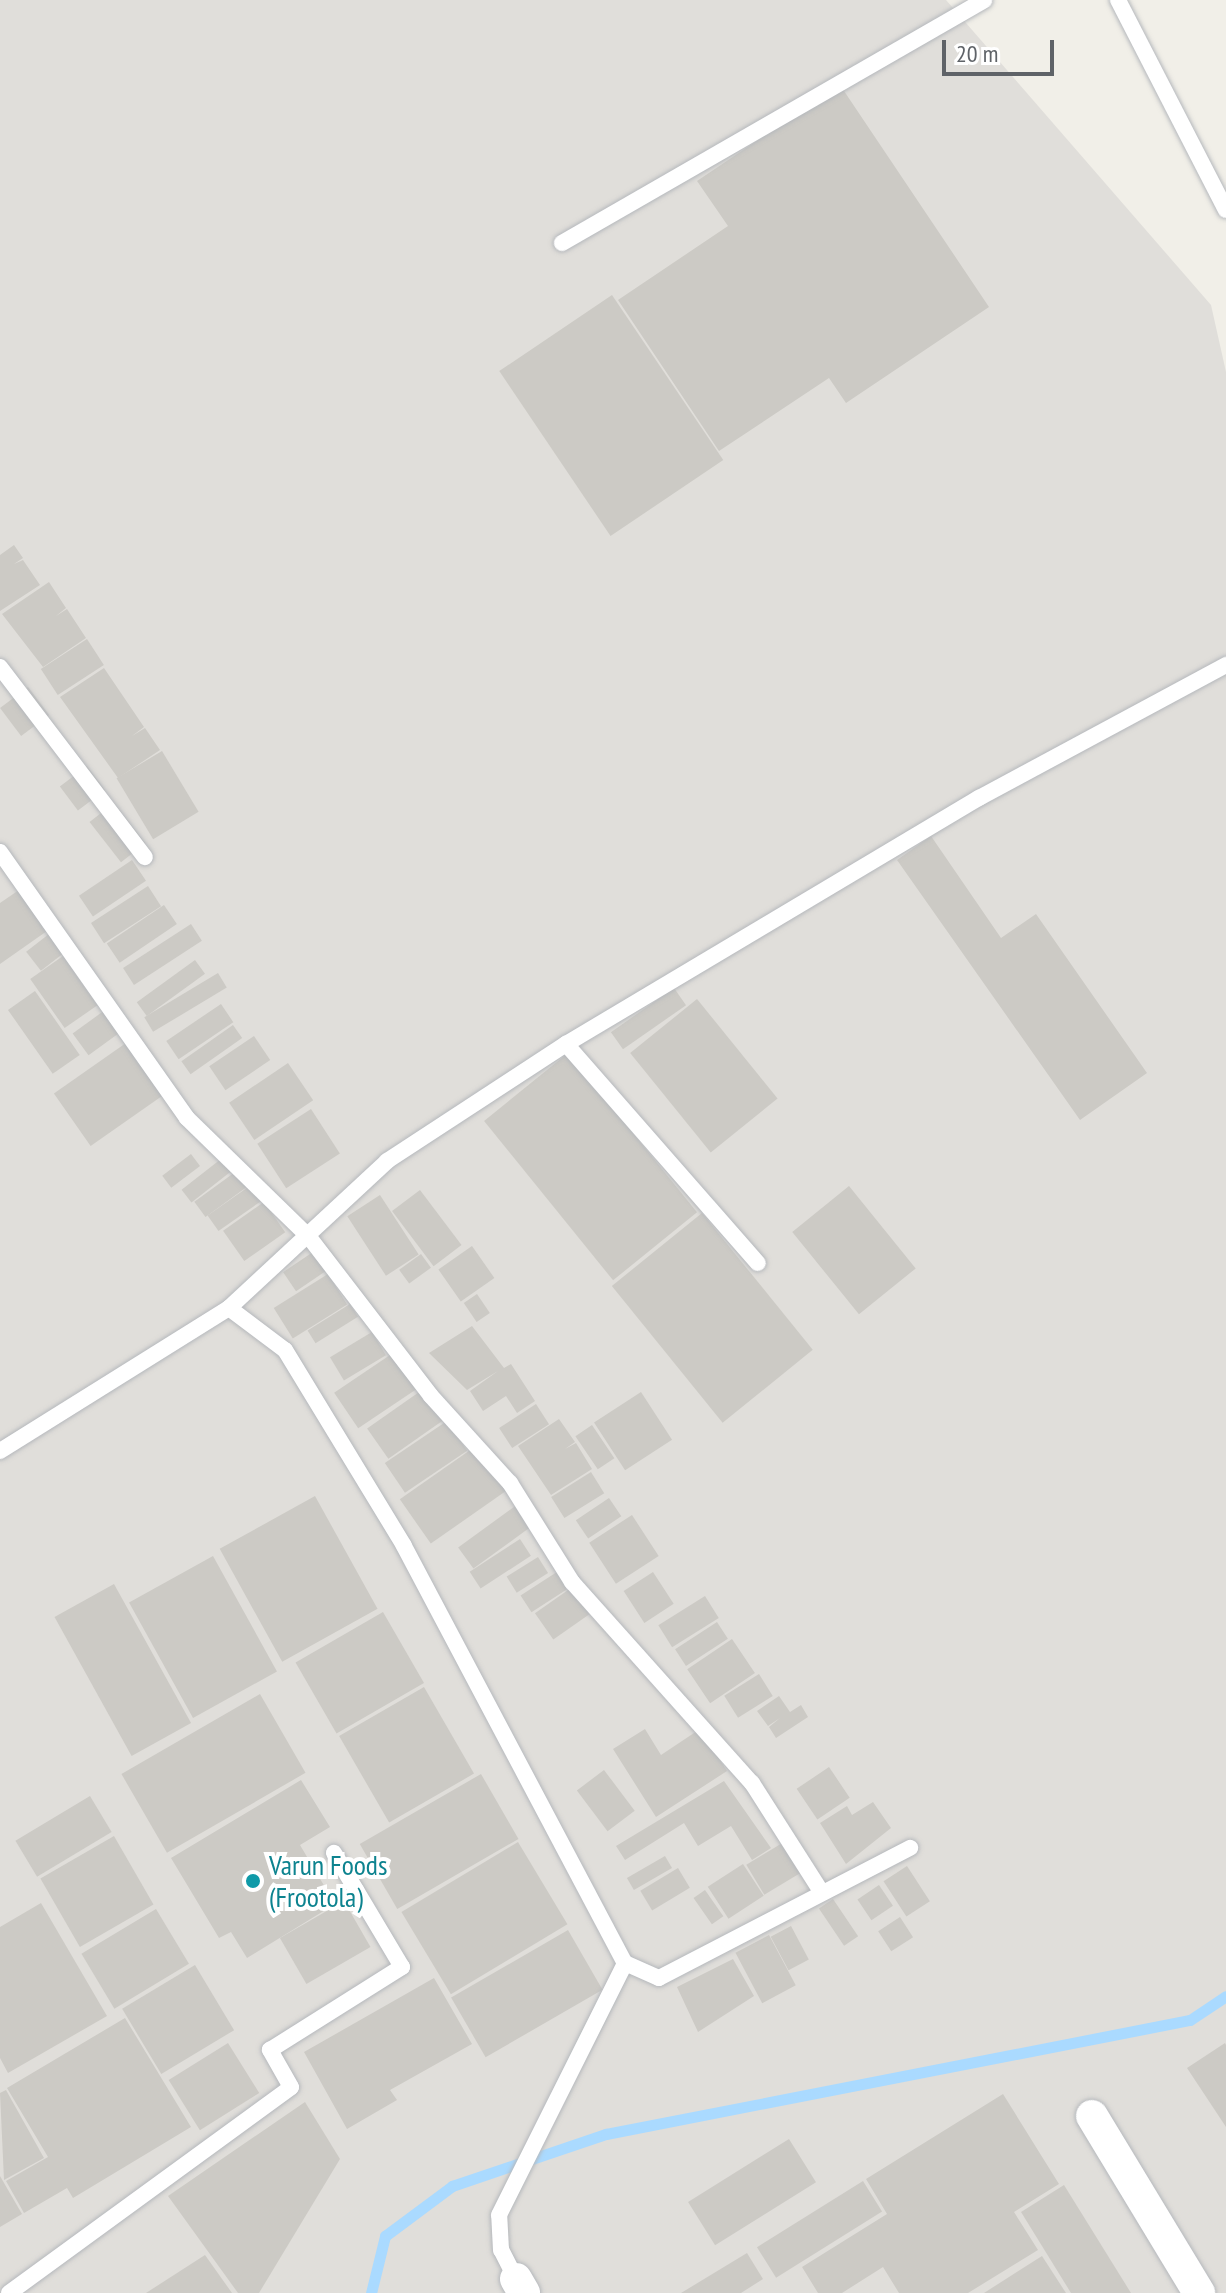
<!DOCTYPE html>
<style>
body{margin:0}
#map{position:relative;width:1226px;height:2293px;overflow:hidden;background:#f1efe8;font-family:"PT Sans Narrow",sans-serif}
div>[style]{position:absolute}
[style*='--x']{left:calc(var(--x)*1px);top:calc(var(--y)*1px);width:calc(var(--w)*1px);rotate:calc(var(--a)*1deg)}
.industrial>*{inset:0;background:#e0deda}
.stream>*{height:11px;margin:-5.5px;padding:0 5.5px;transform-origin:5.5px;border-radius:5.5px;background:#aadaff}
.building>*{inset:0;background:#cccac5;transform-origin:0 0}
.roads{filter:drop-shadow(0 0 2px #b5b8bc) drop-shadow(0 0 2px #b5b8bc)}
.service>*{height:16px;margin:-8px;padding:0 8px;transform-origin:8px;border-radius:8px;background:#fff}
.minor>*{height:32px;margin:-16px;padding:0 16px;transform-origin:16px;border-radius:16px;background:#fff}
.dots>*{width:22px;height:22px;translate:-50% -50%;box-sizing:border-box;border:4px solid #fff;border-radius:50%}
span{translate:-50% -50%;white-space:nowrap;text-align:center;line-height:1.15;-webkit-text-stroke:8px #fff;paint-order:stroke}
.culture-label{font-size:28px;color:#0d838f}
.left{translate:0 -50%;text-align:left}
.scale{position:absolute;left:942px;top:40px;width:112px;height:36px;box-sizing:border-box;border:4px solid #5f6368;border-top:0;padding-left:10px;font-size:24px;line-height:28px;white-space:nowrap;color:#5f6368;-webkit-text-stroke:6px #fff;paint-order:stroke}
</style>
<div id="map">
<div class="industrial">
<i style="clip-path:polygon(0 0,946px 0,1211px 305px,1226px 372px,1226px 2293px,0 2293px)"></i>
</div>
<div class="stream">
<i style="--x:371;--y:2293;--w:59;--a:-76.2"></i>
<i style="--x:385;--y:2236;--w:84;--a:-36.7"></i>
<i style="--x:452;--y:2186;--w:163;--a:-18.7"></i>
<i style="--x:606;--y:2134;--w:595;--a:-11.05"></i>
<i style="--x:1190;--y:2020;--w:43;--a:-33.7"></i>
</div>
<div class="building">
<i style="clip-path:polygon(840px 85px,989px 307px,846px 403px,829px 378px,719px 451px,618px 300px,728px 226px,697px 181px)"></i>
<i style="left:612px;top:295px;width:199px;height:136px;rotate:56deg"></i>
<i style="clip-path:polygon(14px 545px,23px 558px,14px 564px,23px 560px,40px 585px,0 611px,0 555px)"></i>
<i style="clip-path:polygon(49px 582px,66px 608px,56px 616px,67px 609px,86px 638px,43px 667px,2px 614px)"></i>
<i style="left:87px;top:639px;width:31px;height:55px;rotate:57deg"></i>
<i style="clip-path:polygon(104px 668px,144px 727px,132px 736px,145px 728px,160px 750px,118px 778px,60px 697px)"></i>
<i style="left:28px;top:687px;width:35px;height:35px;rotate:53deg"></i>
<i style="left:162px;top:751px;width:71px;height:53px;rotate:59deg"></i>
<i style="left:87px;top:766px;width:30px;height:34px;rotate:53deg"></i>
<i style="left:114px;top:803px;width:51px;height:31px;rotate:52deg"></i>
<i style="clip-path:polygon(931px 836px,1001px 938px,1036px 914px,1147px 1073px,1080px 1120px,897px 860px)"></i>
<i style="left:132px;top:860px;width:25px;height:64px;rotate:56deg"></i>
<i style="left:148px;top:886px;width:24px;height:68px;rotate:57deg"></i>
<i style="clip-path:polygon(19px 890px,47px 931px,0 964px,0 903px)"></i>
<i style="left:164px;top:905px;width:23px;height:69px;rotate:56deg"></i>
<i style="left:191px;top:924px;width:20px;height:81px;rotate:57deg"></i>
<i style="left:49px;top:934px;width:24px;height:29px;rotate:52deg"></i>
<i style="left:63px;top:956px;width:60px;height:40px;rotate:55deg"></i>
<i style="left:195px;top:960px;width:17px;height:72px;rotate:54deg"></i>
<i style="left:218px;top:973px;width:17px;height:86px;rotate:59deg"></i>
<i style="left:674px;top:988px;width:21px;height:77px;rotate:55deg"></i>
<i style="left:35px;top:991px;width:78px;height:33px;rotate:55deg"></i>
<i style="left:697px;top:999px;width:128px;height:86px;rotate:51deg"></i>
<i style="left:221px;top:1004px;width:22px;height:66px;rotate:56deg"></i>
<i style="left:105px;top:1010px;width:27px;height:40px;rotate:54deg"></i>
<i style="left:233px;top:1025px;width:16px;height:63px;rotate:55deg"></i>
<i style="left:254px;top:1036px;width:29px;height:54px;rotate:56deg"></i>
<i style="left:126px;top:1043px;width:64px;height:88px;rotate:55deg"></i>
<i style="left:568px;top:1053px;width:205px;height:108px;rotate:51deg"></i>
<i style="left:288px;top:1063px;width:45px;height:71px;rotate:56deg"></i>
<i style="left:311px;top:1109px;width:53px;height:64px;rotate:57deg"></i>
<i style="left:191px;top:1154px;width:15px;height:36px;rotate:53deg"></i>
<i style="left:221px;top:1159px;width:16px;height:50px;rotate:52deg"></i>
<i style="left:238px;top:1170px;width:19px;height:54px;rotate:54deg"></i>
<i style="left:251px;top:1185px;width:19px;height:53px;rotate:55deg"></i>
<i style="left:849px;top:1186px;width:106px;height:73px;rotate:51deg"></i>
<i style="left:420px;top:1190px;width:69px;height:35px;rotate:53deg"></i>
<i style="left:380px;top:1195px;width:71px;height:39px;rotate:57deg"></i>
<i style="left:264px;top:1202px;width:37px;height:50px;rotate:55deg"></i>
<i style="left:702px;top:1213px;width:176px;height:116px;rotate:51deg"></i>
<i style="left:472px;top:1246px;width:39px;height:41px;rotate:55deg"></i>
<i style="left:313px;top:1252px;width:23px;height:36px;rotate:56deg"></i>
<i style="left:421px;top:1254px;width:17px;height:27px;rotate:54deg"></i>
<i style="left:328px;top:1274px;width:36px;height:64px;rotate:58deg"></i>
<i style="left:477px;top:1294px;width:23px;height:16px;rotate:56deg"></i>
<i style="left:350px;top:1304px;width:15px;height:50px;rotate:58deg"></i>
<i style="clip-path:polygon(472px 1326px,504px 1368px,511px 1364px,535px 1401px,517px 1413px,506px 1396px,483px 1411px,470px 1391px,498px 1371px,467px 1390px,429px 1353px)"></i>
<i style="left:372px;top:1332px;width:27px;height:49px;rotate:59deg"></i>
<i style="left:393px;top:1353px;width:43px;height:71px;rotate:56deg"></i>
<i style="left:422px;top:1390px;width:37px;height:67px;rotate:55deg"></i>
<i style="left:641px;top:1392px;width:57px;height:56px;rotate:57deg"></i>
<i style="left:536px;top:1404px;width:24px;height:44px;rotate:57deg"></i>
<i style="clip-path:polygon(559px 1419px,575px 1442px,565px 1449px,576px 1443px,592px 1469px,551px 1495px,518px 1446px)"></i>
<i style="left:447px;top:1421px;width:36px;height:75px;rotate:56deg"></i>
<i style="left:592px;top:1425px;width:40px;height:20px;rotate:56deg"></i>
<i style="left:476px;top:1446px;width:54px;height:93px;rotate:55deg"></i>
<i style="left:591px;top:1472px;width:25px;height:47px;rotate:58deg"></i>
<i style="left:315px;top:1496px;width:129px;height:109px;rotate:61deg"></i>
<i style="left:609px;top:1498px;width:22px;height:40px;rotate:56deg"></i>
<i style="left:518px;top:1504px;width:26px;height:74px;rotate:54deg"></i>
<i style="left:632px;top:1515px;width:49px;height:51px;rotate:57deg"></i>
<i style="left:520px;top:1539px;width:20px;height:60px;rotate:57deg"></i>
<i style="left:213px;top:1556px;width:132px;height:96px;rotate:61deg"></i>
<i style="left:538px;top:1557px;width:19px;height:37px;rotate:58deg"></i>
<i style="left:560px;top:1570px;width:20px;height:47px;rotate:57deg"></i>
<i style="left:653px;top:1572px;width:38px;height:35px;rotate:57deg"></i>
<i style="left:114px;top:1584px;width:159px;height:68px;rotate:61deg"></i>
<i style="left:571px;top:1588px;width:32px;height:44px;rotate:55deg"></i>
<i style="left:705px;top:1596px;width:26px;height:55px;rotate:58deg"></i>
<i style="left:383px;top:1612px;width:82px;height:101px;rotate:60deg"></i>
<i style="left:717px;top:1622px;width:20px;height:50px;rotate:57deg"></i>
<i style="left:732px;top:1639px;width:41px;height:54px;rotate:56deg"></i>
<i style="left:759px;top:1674px;width:26px;height:41px;rotate:58deg"></i>
<i style="left:424px;top:1687px;width:100px;height:98px;rotate:60deg"></i>
<i style="left:260px;top:1694px;width:91px;height:160px;rotate:60deg"></i>
<i style="clip-path:polygon(779px 1696px,790px 1712px,801px 1705px,808px 1717px,776px 1738px,769px 1727px,780px 1718px,768px 1726px,757px 1711px)"></i>
<i style="clip-path:polygon(645px 1729px,661px 1755px,700px 1729px,727px 1771px,656px 1817px,613px 1749px)"></i>
<i style="left:829px;top:1767px;width:37px;height:39px;rotate:56deg"></i>
<i style="left:604px;top:1770px;width:51px;height:34px;rotate:53deg"></i>
<i style="left:481px;top:1774px;width:75px;height:140px;rotate:60deg"></i>
<i style="clip-path:polygon(301px 1780px,330px 1827px,300px 1845px,335px 1904px,247px 1958px,231px 1932px,219px 1938px,171px 1858px)"></i>
<i style="clip-path:polygon(724px 1781px,771px 1848px,752px 1860px,731px 1826px,698px 1846px,684px 1823px,625px 1860px,616px 1846px)"></i>
<i style="left:90px;top:1796px;width:42px;height:87px;rotate:59deg"></i>
<i style="clip-path:polygon(873px 1802px,891px 1828px,846px 1864px,820px 1823px,847px 1806px,852px 1815px)"></i>
<i style="left:114px;top:1836px;width:79px;height:85px;rotate:60deg"></i>
<i style="left:518px;top:1842px;width:96px;height:136px;rotate:59deg"></i>
<i style="left:784px;top:1842px;width:35px;height:44px;rotate:59deg"></i>
<i style="left:665px;top:1856px;width:14px;height:44px;rotate:60deg"></i>
<i style="left:743px;top:1864px;width:38px;height:42px;rotate:57deg"></i>
<i style="left:907px;top:1866px;width:42px;height:28px;rotate:57deg"></i>
<i style="left:678px;top:1868px;width:23px;height:44px;rotate:59deg"></i>
<i style="left:879px;top:1885px;width:25px;height:26px;rotate:56deg"></i>
<i style="left:705px;top:1890px;width:32px;height:14px;rotate:55deg"></i>
<i style="left:833px;top:1899px;width:45px;height:17px;rotate:56deg"></i>
<i style="left:344px;top:1901px;width:53px;height:74px;rotate:60deg"></i>
<i style="clip-path:polygon(41px 1903px,107px 2016px,8px 2073px,0 2058px,0 1927px)"></i>
<i style="left:156px;top:1909px;width:64px;height:87px;rotate:59deg"></i>
<i style="left:900px;top:1917px;width:24px;height:26px;rotate:57deg"></i>
<i style="left:791px;top:1926px;width:38px;height:23px;rotate:62deg"></i>
<i style="left:568px;top:1930px;width:69px;height:135px;rotate:60deg"></i>
<i style="left:769px;top:1935px;width:57px;height:38px;rotate:62deg"></i>
<i style="clip-path:polygon(733px 1959px,754px 1996px,698px 2032px,677px 1987px)"></i>
<i style="left:195px;top:1965px;width:76px;height:85px;rotate:59deg"></i>
<i style="clip-path:polygon(434px 1978px,472px 2044px,390px 2090px,397px 2100px,347px 2129px,304px 2052px)"></i>
<i style="clip-path:polygon(125px 2018px,191px 2127px,73px 2198px,67px 2188px,24px 2213px,6px 2181px,48px 2157px,7px 2088px)"></i>
<i style="left:228px;top:2043px;width:59px;height:70px;rotate:58deg"></i>
<i style="clip-path:polygon(1225px 2043px,1226px 2045px,1226px 2127px,1187px 2068px)"></i>
<i style="clip-path:polygon(6px 2090px,44px 2158px,4px 2180px,0 2093px)"></i>
<i style="clip-path:polygon(1003px 2094px,1059px 2184px,1014px 2212px,1038px 2250px,968px 2293px,899px 2293px,883px 2267px,842px 2293px,818px 2293px,802px 2267px,887px 2214px,866px 2179px)"></i>
<i style="clip-path:polygon(305px 2102px,340px 2159px,259px 2293px,238px 2293px,168px 2196px)"></i>
<i style="left:789px;top:2139px;width:51px;height:119px;rotate:58deg"></i>
<i style="clip-path:polygon(0 2176px,22px 2214px,0 2227px)"></i>
<i style="left:863px;top:2181px;width:36px;height:125px;rotate:58deg"></i>
<i style="clip-path:polygon(1064px 2185px,1131px 2293px,1071px 2293px,1021px 2212px)"></i>
<i style="clip-path:polygon(747px 2253px,763px 2279px,741px 2293px,681px 2293px)"></i>
<i style="clip-path:polygon(205px 2255px,232px 2293px,146px 2293px)"></i>
<i style="clip-path:polygon(1042px 2256px,1066px 2293px,984px 2293px)"></i>
</div>
<div class="roads">
<div class="service">
<i style="--x:1118;--y:0;--w:236;--a:62.8"></i>
<i style="--x:562;--y:243;--w:487;--a:-29.9"></i>
<i style="--x:0;--y:667;--w:239;--a:52.7"></i>
<i style="--x:0;--y:852;--w:325;--a:54.9"></i>
<i style="--x:187;--y:1118;--w:170;--a:44.3"></i>
<i style="--x:309;--y:1237;--w:200;--a:52.5"></i>
<i style="--x:431;--y:1396;--w:118;--a:47.8"></i>
<i style="--x:510;--y:1483;--w:117;--a:57.9"></i>
<i style="--x:572;--y:1582;--w:270;--a:48.2"></i>
<i style="--x:752;--y:1783;--w:130;--a:57.5"></i>
<i style="--x:566;--y:1044;--w:291;--a:48.8"></i>
<i style="--x:229;--y:1308;--w:70;--a:36.9"></i>
<i style="--x:285;--y:1350;--w:229;--a:58.7"></i>
<i style="--x:404;--y:1546;--w:472;--a:62.1"></i>
<i style="--x:625;--y:1963;--w:37;--a:24"></i>
<i style="--x:659;--y:1978;--w:283;--a:-27.4"></i>
<i style="--x:0;--y:1451;--w:270;--a:-32"></i>
<i style="--x:229;--y:1308;--w:216;--a:-42.9"></i>
<i style="--x:387;--y:1161;--w:214;--a:-33.2"></i>
<i style="--x:566;--y:1044;--w:481;--a:-30.8"></i>
<i style="--x:979;--y:798;--w:281;--a:-28.3"></i>
<i style="--x:516;--y:2279;--w:33;--a:-117"></i>
<i style="--x:501;--y:2250;--w:35;--a:-93"></i>
<i style="--x:499;--y:2215;--w:282;--a:-63.4"></i>
<i style="--x:9;--y:2293;--w:349;--a:-36.1"></i>
<i style="--x:291;--y:2087;--w:43;--a:-119.6"></i>
<i style="--x:270;--y:2050;--w:156;--a:-32.2"></i>
<i style="--x:402;--y:1967;--w:133;--a:-120.8"></i>
</div>
<div class="minor">
<i style="--x:1092;--y:2116;--w:207;--a:58.8"></i>
<i style="--x:516;--y:2279;--w:16;--a:60"></i>
</div>
</div>
<div class="dots">
<i style="left:253px;top:1881px;background:#0f9aa8"></i>
</div>
<div class="culture-label">
<span class="left" style="left:269px;top:1881px">Varun Foods<br>(Frootola)</span>
</div>
<div class="scale">20 m</div>
</div>
